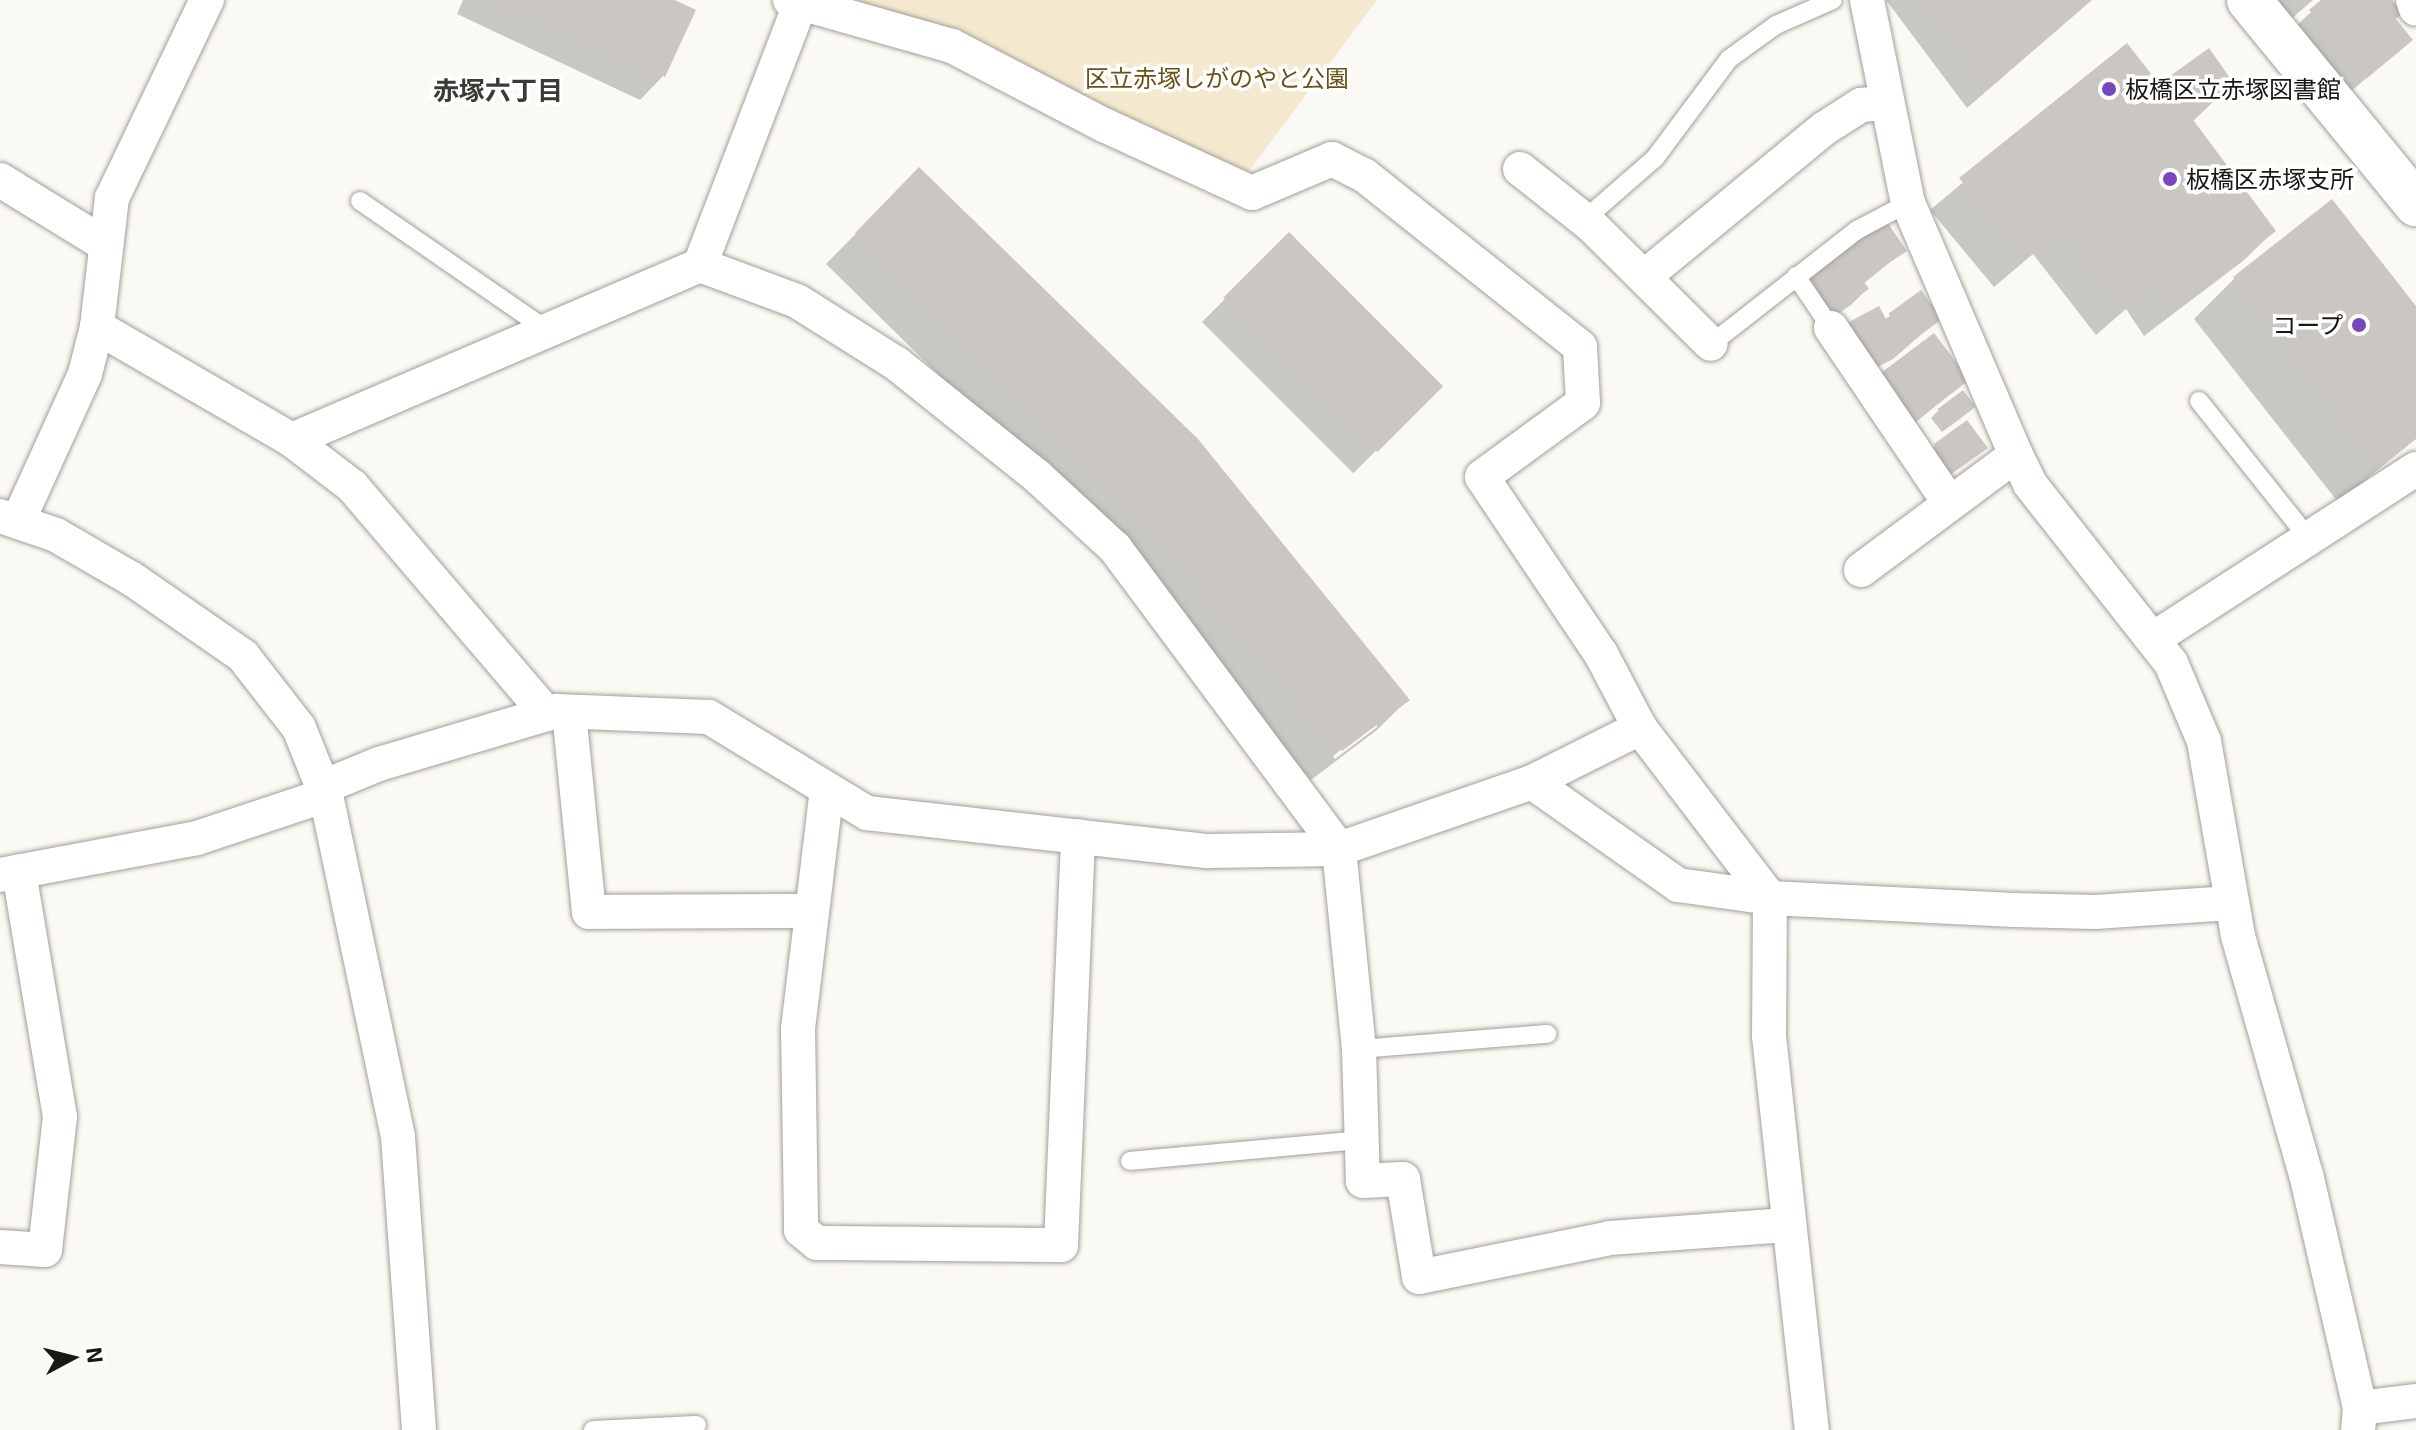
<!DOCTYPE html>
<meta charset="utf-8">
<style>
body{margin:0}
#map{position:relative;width:2416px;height:1430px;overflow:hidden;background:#fbf9f3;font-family:"Exo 2","Noto Sans JP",sans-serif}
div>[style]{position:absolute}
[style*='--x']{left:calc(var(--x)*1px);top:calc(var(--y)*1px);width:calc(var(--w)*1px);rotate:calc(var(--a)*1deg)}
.green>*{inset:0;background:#f4e9ce}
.shadow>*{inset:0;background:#0003;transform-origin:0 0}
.building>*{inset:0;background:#cac7c2;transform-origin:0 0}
.roads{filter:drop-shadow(0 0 2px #a29f9a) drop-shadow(0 0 2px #a29f9a)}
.lane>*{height:18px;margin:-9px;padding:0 9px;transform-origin:9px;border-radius:9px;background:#fff}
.street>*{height:34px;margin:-17px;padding:0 17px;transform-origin:17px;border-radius:17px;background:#fff}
.secondary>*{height:44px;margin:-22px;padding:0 22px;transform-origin:22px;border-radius:22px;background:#fff}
.dots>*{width:22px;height:22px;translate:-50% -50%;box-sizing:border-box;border:4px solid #fff;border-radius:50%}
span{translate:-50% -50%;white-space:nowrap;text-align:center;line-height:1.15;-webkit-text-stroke:7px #fff;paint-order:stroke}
.park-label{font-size:24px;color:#695215}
.poi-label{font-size:24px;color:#191816}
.left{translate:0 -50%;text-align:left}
.right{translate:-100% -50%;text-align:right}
.neighbourhood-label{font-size:26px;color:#3c3a35;font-weight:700}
.north{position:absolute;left:32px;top:1318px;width:80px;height:80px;-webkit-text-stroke:6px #fff;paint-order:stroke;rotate:83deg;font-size:22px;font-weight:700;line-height:32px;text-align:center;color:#191816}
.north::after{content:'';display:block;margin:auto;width:28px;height:36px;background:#191816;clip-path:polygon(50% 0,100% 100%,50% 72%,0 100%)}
</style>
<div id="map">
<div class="green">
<i style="clip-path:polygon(834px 0,1377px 0,1246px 175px)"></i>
</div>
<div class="shadow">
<i style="clip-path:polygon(463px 0,670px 0,693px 11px,663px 76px,640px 100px,457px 14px)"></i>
<i style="clip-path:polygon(1886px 0,2092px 0,1967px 108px)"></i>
<i style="clip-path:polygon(2263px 0,2313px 0,2283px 26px)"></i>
<i style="clip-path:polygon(2324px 0,2389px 0,2394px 19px,2411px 40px,2349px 93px,2295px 27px)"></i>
<i style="clip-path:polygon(2126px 46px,2159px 87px,2232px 84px,2192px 122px,2274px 231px,2243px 261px,2144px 336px,2126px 309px,2096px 335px,2033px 254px,1994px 287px,1930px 210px)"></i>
<i style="clip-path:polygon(evenodd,889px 200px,1407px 700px,1377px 730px,1311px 780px,1111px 544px,826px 264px,889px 200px,1377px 722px,1377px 727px,1335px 759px,1333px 756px,1377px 722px)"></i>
<i style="left:1289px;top:235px;width:214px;height:123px;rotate:45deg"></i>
<i style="clip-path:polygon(1904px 251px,1863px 284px,1867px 289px,1851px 305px,1821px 325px,1798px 290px,1813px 274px)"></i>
<i style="clip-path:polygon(2235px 278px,2416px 310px,2416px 439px,2338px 502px,2194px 319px)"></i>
<i style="clip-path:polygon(1921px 293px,1939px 319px,1893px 359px,1864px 374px,1849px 324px,1878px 309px,1884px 320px)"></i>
<i style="clip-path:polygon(1967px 380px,1898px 437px,1865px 391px)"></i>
<i style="clip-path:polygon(1940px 409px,1966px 414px,1942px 432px,1931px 418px)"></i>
<i style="clip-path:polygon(1936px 445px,1985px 448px,1939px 483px,1928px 453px)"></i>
</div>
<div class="building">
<i style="clip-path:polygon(499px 0,675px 0,696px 10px,665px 77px)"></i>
<i style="clip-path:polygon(1927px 0,2091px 0,1991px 86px)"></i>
<i style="clip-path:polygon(2321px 0,2392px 0,2403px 14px,2396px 19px,2413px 40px,2366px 79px,2309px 10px)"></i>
<i style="clip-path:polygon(2127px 43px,2159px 84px,2209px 48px,2235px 85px,2191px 117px,2276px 231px,2175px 308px,2157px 281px,2127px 306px,2064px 226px,2025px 259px,1959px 178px)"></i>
<i style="clip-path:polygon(919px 167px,1198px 439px,1410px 700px,1342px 751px,1141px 514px,855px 233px)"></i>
<i style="clip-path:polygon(2332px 199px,2416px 306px,2416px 434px,2379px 463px,2233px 277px)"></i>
<i style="clip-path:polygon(1887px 222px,1907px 251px,1863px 280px,1869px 289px,1837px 310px,1812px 272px)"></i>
<i style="left:1289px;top:232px;width:218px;height:93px;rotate:45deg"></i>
<i style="left:1921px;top:290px;width:36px;height:40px;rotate:54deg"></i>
<i style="left:1879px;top:306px;width:51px;height:35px;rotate:62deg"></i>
<i style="left:1934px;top:333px;width:59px;height:69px;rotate:53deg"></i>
<i style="left:1963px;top:390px;width:21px;height:32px;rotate:53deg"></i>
<i style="clip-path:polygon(1967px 420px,1988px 448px,1947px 477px,1941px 468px,1948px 463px,1934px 444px)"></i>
</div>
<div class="roads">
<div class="lane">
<i style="--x:360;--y:201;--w:224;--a:34.6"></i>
<i style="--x:1585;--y:219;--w:93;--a:-41.1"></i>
<i style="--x:1655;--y:158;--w:124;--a:-53.2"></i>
<i style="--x:1729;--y:59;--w:58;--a:-35.9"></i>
<i style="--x:1776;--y:25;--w:62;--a:-23.7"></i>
<i style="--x:1796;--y:276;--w:63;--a:56.1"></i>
<i style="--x:1711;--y:344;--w:185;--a:-38"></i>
<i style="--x:1857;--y:230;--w:58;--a:-27.9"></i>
<i style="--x:2199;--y:401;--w:176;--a:51.4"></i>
<i style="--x:1359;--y:1049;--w:189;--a:-4.6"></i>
<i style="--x:1130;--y:1161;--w:232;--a:-5.2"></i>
<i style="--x:593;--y:1430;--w:104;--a:-2.8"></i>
</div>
<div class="street">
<i style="--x:790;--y:0;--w:168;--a:15.9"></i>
<i style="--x:952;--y:46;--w:171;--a:27.5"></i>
<i style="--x:1104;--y:125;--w:163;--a:24.7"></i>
<i style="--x:1252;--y:193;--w:87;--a:-23"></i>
<i style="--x:1332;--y:159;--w:36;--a:27"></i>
<i style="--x:1364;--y:175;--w:276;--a:38.5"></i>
<i style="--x:1580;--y:347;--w:56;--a:86.9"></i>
<i style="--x:1583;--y:403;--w:125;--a:143.8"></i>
<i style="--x:1482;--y:477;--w:213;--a:56.1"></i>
<i style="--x:1601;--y:654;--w:84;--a:62.2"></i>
<i style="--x:1640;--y:728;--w:214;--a:52.6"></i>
<i style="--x:1770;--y:898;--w:138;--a:90.4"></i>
<i style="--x:1769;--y:1036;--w:396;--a:83.8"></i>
<i style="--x:1867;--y:0;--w:207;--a:78.6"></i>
<i style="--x:1908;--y:203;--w:274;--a:66.8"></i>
<i style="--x:2016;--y:455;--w:32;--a:64"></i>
<i style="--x:2030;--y:484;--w:228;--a:51.8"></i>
<i style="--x:2171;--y:663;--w:85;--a:67.1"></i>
<i style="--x:2204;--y:741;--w:198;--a:80.1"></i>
<i style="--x:2238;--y:936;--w:248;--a:74.1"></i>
<i style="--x:2306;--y:1174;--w:240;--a:77"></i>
<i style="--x:2360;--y:1408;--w:22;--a:95"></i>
<i style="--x:2413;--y:0;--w:9;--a:72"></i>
<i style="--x:1520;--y:169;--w:89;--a:38.2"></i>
<i style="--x:1590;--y:224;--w:170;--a:44.8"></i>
<i style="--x:0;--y:180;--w:124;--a:31.5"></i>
<i style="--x:700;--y:265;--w:103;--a:20.4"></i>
<i style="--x:797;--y:301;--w:118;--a:32.2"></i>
<i style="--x:897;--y:364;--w:179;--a:38.7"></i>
<i style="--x:1037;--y:476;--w:106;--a:42.7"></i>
<i style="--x:1115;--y:548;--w:375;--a:53.3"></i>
<i style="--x:1339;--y:849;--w:201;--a:84.3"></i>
<i style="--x:1359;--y:1049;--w:132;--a:88.3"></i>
<i style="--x:1363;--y:1181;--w:40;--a:-2.9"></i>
<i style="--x:1403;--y:1179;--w:99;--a:80.7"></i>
<i style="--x:1419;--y:1277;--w:195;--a:-11.5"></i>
<i style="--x:1610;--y:1238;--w:177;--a:-4.2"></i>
<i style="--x:1644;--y:277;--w:234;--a:-39.5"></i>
<i style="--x:1825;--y:128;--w:43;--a:-32.6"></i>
<i style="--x:1861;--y:105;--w:23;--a:-5"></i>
<i style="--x:97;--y:327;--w:225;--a:30.1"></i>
<i style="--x:292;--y:440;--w:76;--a:37.5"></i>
<i style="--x:352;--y:486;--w:300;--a:49.5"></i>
<i style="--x:1831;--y:328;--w:212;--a:55.9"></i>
<i style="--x:292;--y:440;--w:444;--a:-23.2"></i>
<i style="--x:700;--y:265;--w:280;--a:-69"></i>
<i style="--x:0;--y:516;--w:59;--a:18.7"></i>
<i style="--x:56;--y:535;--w:88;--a:30.1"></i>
<i style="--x:132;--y:579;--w:135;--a:34.7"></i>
<i style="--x:243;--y:656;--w:91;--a:52.1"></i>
<i style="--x:299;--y:728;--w:72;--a:68.1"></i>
<i style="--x:326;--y:795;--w:349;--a:78.1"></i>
<i style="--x:398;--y:1137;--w:294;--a:85.9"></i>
<i style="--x:19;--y:519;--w:159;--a:-65.5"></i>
<i style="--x:85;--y:374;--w:49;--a:-75.7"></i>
<i style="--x:97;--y:327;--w:130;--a:-83.4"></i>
<i style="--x:112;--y:198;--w:220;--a:-64.4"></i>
<i style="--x:1861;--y:570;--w:193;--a:-36.6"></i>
<i style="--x:2153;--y:639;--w:313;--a:-32.9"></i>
<i style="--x:569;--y:712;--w:201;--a:84.3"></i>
<i style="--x:589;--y:912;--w:223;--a:-0.3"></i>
<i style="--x:1532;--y:782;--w:179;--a:35.2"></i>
<i style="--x:1678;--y:885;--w:93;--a:8"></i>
<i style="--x:1770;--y:898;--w:244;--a:2.8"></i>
<i style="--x:2014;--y:910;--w:81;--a:1.4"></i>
<i style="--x:2095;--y:912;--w:137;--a:-3.8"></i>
<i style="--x:323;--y:787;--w:61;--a:-22.3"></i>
<i style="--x:379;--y:764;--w:186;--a:-16.6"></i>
<i style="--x:557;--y:711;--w:152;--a:2.3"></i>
<i style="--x:709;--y:717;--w:185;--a:31.3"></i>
<i style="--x:867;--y:813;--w:343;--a:6.4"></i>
<i style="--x:1208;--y:851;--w:131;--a:-0.9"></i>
<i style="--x:1339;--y:849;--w:204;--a:-19.1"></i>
<i style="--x:1532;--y:782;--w:121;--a:-26.6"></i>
<i style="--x:827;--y:789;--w:242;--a:96.9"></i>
<i style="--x:798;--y:1029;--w:201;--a:89.1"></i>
<i style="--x:801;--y:1230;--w:21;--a:39"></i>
<i style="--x:817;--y:1243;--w:244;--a:0.5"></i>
<i style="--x:1061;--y:1245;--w:409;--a:-87.6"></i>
<i style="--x:0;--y:875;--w:200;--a:-10.6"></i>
<i style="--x:197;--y:838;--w:136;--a:-18.4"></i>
<i style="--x:0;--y:1247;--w:45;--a:3.8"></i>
<i style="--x:45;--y:1250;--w:134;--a:-83.6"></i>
<i style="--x:60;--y:1117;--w:249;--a:-99.5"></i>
<i style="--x:2360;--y:1408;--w:56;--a:-7.1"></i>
</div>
<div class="secondary">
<i style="--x:2249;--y:0;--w:264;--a:50.7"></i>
</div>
</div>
<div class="dots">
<i style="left:2109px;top:89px;background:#7648c0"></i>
<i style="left:2170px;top:179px;background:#7648c0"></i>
<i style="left:2359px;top:325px;background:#7648c0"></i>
</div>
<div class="park-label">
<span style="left:1217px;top:78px">区立赤塚しがのやと公園</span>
</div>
<div class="poi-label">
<span class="left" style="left:2125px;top:89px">板橋区立赤塚図書館</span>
<span class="left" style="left:2186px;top:179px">板橋区赤塚支所</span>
<span class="right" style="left:2343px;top:325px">コープ</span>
</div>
<div class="neighbourhood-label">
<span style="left:498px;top:90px">赤塚六丁目</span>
</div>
<div class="north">N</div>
</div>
